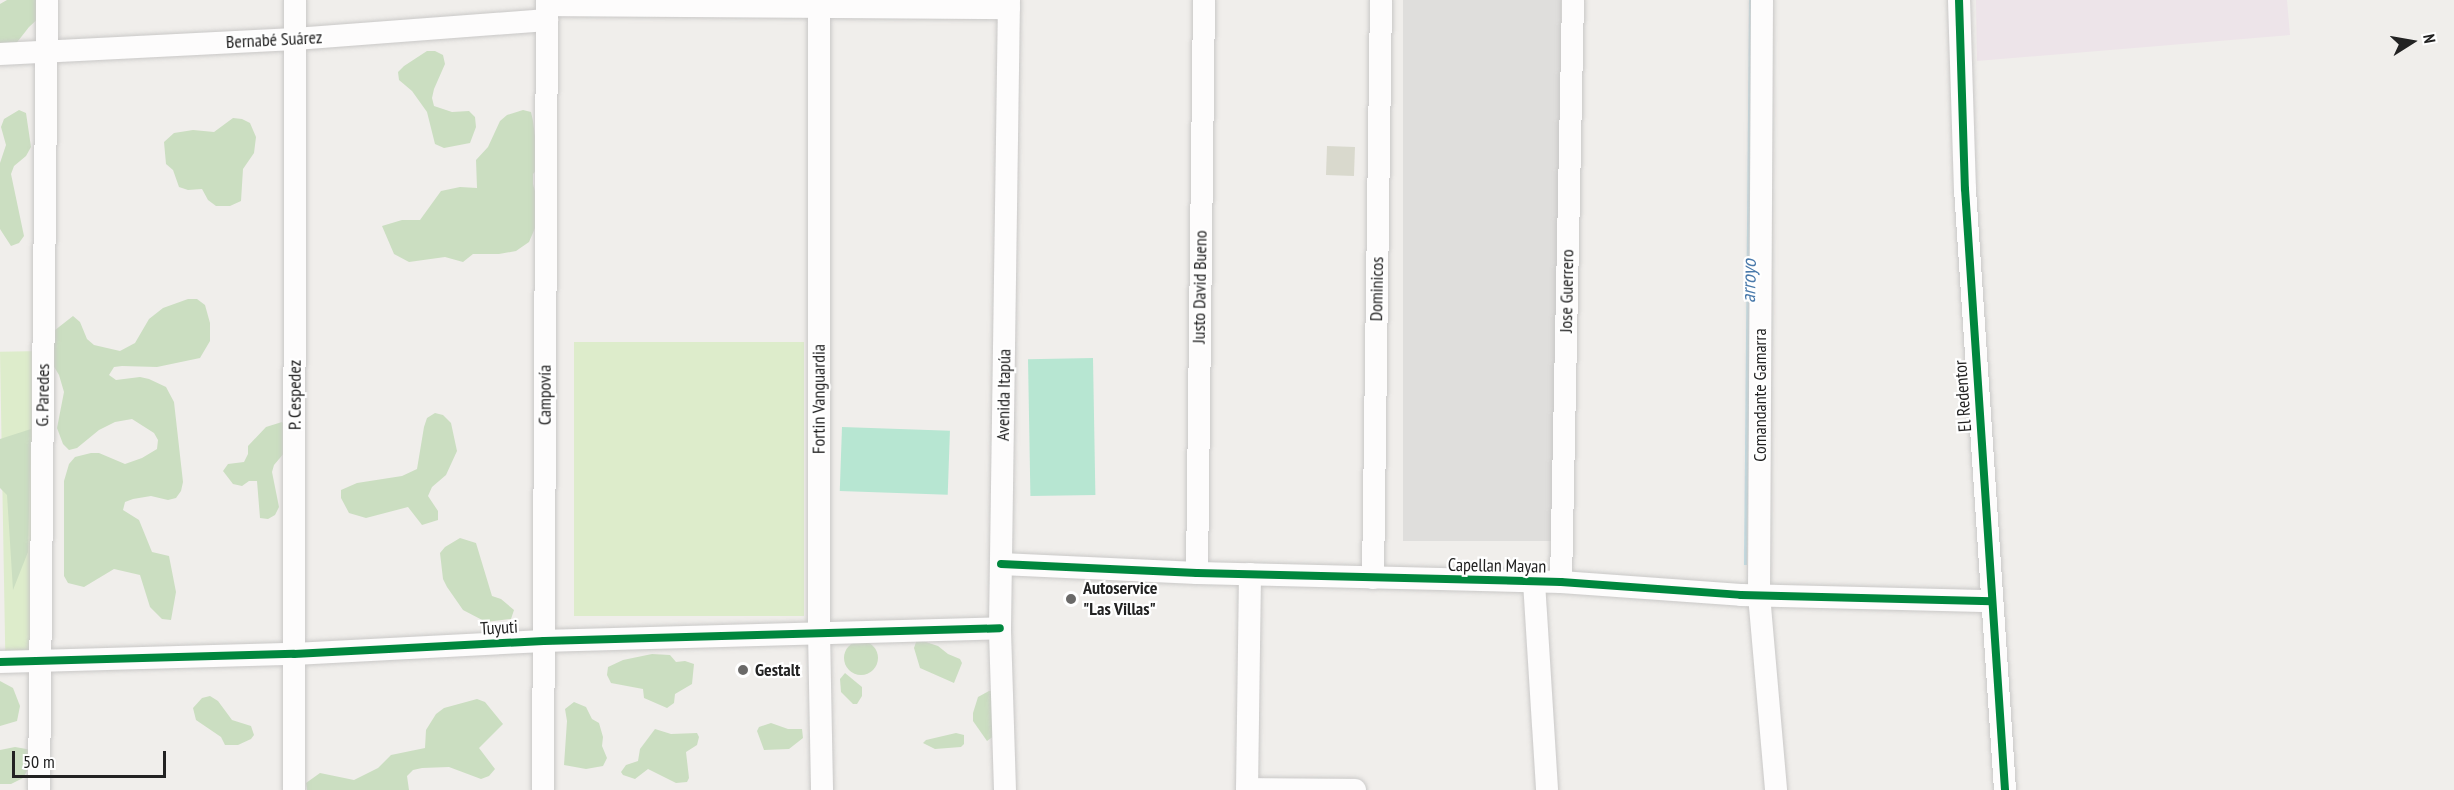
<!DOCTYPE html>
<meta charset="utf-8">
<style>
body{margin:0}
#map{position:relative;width:2454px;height:790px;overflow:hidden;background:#f0eeeb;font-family:"PT Sans Narrow",sans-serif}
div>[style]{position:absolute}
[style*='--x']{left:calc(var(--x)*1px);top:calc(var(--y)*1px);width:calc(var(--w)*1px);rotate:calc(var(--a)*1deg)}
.residential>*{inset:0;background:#dfdedc;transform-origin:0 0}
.industrial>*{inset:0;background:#ede4e9}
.construction>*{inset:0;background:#d9d9cd;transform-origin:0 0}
.grass>*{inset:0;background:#ddeccb;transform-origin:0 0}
.forest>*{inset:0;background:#cbdec1}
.round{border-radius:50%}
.pitch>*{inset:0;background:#b7e6d2;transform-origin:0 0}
.water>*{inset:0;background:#bfdbe3}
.roads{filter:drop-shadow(0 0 2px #c9c8c7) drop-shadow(0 0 2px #c9c8c7)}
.street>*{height:22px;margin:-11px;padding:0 11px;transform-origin:11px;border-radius:11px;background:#fdfcfc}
.cycleway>*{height:8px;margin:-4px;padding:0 4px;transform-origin:4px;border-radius:4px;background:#00873e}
.dots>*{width:16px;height:16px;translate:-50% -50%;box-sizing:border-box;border:3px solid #fff;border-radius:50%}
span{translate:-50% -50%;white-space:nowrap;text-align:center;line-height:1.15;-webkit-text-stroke:4.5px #fff;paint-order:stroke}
.street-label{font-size:18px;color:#222}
.poi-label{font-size:18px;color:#222;font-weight:700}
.left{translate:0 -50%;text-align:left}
.water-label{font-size:20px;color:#4a7aab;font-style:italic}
.north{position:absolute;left:2382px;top:12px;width:60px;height:60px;-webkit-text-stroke:4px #fff;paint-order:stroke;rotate:79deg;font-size:16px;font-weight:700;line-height:24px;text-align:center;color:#222}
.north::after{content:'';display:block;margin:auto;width:21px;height:27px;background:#222;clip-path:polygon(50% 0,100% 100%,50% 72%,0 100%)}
.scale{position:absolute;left:12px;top:751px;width:154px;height:27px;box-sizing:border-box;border:3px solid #222;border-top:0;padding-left:8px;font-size:18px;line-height:21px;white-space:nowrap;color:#222;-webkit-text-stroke:4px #fff;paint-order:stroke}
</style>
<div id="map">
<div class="residential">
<i style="left:1403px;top:0;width:158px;height:541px"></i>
</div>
<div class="industrial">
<i style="clip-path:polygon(1976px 0,2287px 0,2290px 35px,1977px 61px)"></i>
</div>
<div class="construction">
<i style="left:1327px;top:146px;width:28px;height:29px;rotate:2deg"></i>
</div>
<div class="grass">
<i style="left:804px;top:342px;width:274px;height:230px;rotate:90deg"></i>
<i style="left:44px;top:351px;width:309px;height:44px;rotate:89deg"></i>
</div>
<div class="forest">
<i style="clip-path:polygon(7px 0,42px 0,42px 15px,29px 27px,11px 50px,0 56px,0 4px)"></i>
<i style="clip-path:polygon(427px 51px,435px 51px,443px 55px,445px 64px,434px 89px,432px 98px,434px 106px,452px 112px,469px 111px,475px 117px,476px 127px,470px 143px,444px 148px,435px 144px,427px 112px,412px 91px,399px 80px,398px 72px,404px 66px)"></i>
<i style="clip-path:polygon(19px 110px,26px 113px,31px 147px,26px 156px,14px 166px,11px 174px,24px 236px,19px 243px,11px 246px,0 229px,0 163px,6px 145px,1px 127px,4px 119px)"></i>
<i style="clip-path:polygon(523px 110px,531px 112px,533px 121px,539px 167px,533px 174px,533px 184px,540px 210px,539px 219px,529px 242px,516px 251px,499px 254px,473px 254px,463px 262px,445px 257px,409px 262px,394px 254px,382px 226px,402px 220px,420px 220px,441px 191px,460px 187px,477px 188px,476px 160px,488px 147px,500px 121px,507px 115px)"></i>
<i style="clip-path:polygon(233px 118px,242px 119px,250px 123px,256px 137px,254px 153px,243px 169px,241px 201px,230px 206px,216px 206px,208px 200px,202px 189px,188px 190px,179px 187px,173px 170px,166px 164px,164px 142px,174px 133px,193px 130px,214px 132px)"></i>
<i style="clip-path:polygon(188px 299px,197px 299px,205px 305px,210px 323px,210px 341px,200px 358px,157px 367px,122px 366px,114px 367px,109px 375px,116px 380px,140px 377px,149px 379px,166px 387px,174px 402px,183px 482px,181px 491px,176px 498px,168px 500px,151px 496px,133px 499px,125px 502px,123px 510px,139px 520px,152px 552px,169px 556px,176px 592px,171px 620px,162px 619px,150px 607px,140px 575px,114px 569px,84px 587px,68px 583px,64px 576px,64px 481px,69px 464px,75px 457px,91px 453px,99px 453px,125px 464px,142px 458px,157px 449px,158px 440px,154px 433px,132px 419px,115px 422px,99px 430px,77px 448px,69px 450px,63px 444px,57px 428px,64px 392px,59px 375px,50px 360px,50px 334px,73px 316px,80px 322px,87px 339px,94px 345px,120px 351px,135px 343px,149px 319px,163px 308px)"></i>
<i style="clip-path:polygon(435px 413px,443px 415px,451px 423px,457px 451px,446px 475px,432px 487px,428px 496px,438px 511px,438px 520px,422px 525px,408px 507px,366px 518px,349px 513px,341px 498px,341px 490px,357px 483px,402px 476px,417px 469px,424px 427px,427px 418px)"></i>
<i style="clip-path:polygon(282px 422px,288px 429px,285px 452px,274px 465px,272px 472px,279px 507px,275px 515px,268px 519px,260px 518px,257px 481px,249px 481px,242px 486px,233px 484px,223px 471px,228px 464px,244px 462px,248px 454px,248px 446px,266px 427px)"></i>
<i style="clip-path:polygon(31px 429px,28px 552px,13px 590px,7px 495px,0 488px,0 439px)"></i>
<i style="clip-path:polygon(460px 538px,476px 543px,492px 596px,501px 599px,514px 610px,511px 619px,486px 622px,463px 610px,447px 587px,443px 579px,440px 553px,445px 547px)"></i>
<i style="clip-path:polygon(917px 639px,938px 646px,948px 654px,960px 659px,962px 663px,954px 683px,920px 668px,914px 648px)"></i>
<i class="round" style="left:844px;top:641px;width:34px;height:34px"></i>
<i style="clip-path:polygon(652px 654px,670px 655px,676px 662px,685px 661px,694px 664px,692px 684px,675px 694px,674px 703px,667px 708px,644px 698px,643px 689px,611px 683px,607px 675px,608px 667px,623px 660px)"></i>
<i style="clip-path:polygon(845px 673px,862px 687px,862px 696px,857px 704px,853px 704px,841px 692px,840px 679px)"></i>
<i style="clip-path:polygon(0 681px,13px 688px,20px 706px,17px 721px,0 726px)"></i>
<i style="clip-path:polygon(1003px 690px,994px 736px,987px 741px,973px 721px,973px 713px,978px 697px,989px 691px)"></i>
<i style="clip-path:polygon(210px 696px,218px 701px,232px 720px,251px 726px,254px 735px,251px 739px,238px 745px,225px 745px,221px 737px,196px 720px,193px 708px,202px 698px)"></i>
<i style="clip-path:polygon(477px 699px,485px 702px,503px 724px,479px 748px,495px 769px,489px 776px,481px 779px,449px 767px,422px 768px,413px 770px,407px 776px,409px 790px,307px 790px,306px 783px,320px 773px,354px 780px,378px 768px,391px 755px,425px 748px,426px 730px,436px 714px,444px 708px)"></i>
<i style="clip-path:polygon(574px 702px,586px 707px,592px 719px,599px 723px,603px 737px,602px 746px,607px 758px,603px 766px,586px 769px,564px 765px,567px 721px,565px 709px)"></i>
<i style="clip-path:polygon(771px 723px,788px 729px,802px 729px,803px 738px,789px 749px,764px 750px,757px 731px,759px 727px)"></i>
<i style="clip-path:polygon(655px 729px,671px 734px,697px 733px,699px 737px,697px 745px,686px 752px,689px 778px,687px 782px,676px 783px,648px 769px,635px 779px,623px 775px,621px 772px,626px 765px,638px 761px,640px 749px)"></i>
<i style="clip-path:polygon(956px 733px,964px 735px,964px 744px,961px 747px,935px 749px,923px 743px,926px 740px)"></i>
<i style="clip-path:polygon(15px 747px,32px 750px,34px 759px,23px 778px,11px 784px,0 784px,0 750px)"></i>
</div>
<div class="pitch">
<i style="left:1093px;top:358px;width:137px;height:65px;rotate:89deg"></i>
<i style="left:842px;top:427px;width:108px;height:64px;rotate:2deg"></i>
</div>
<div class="water">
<i style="clip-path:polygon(1749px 0,1755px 0,1747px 565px,1744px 565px)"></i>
</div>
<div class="roads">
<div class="street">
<i style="--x:1762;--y:0;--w:595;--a:90.29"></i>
<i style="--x:1759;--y:595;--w:196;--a:85"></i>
<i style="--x:1959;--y:0;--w:189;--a:88.2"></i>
<i style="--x:1965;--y:189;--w:602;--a:86.19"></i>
<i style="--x:547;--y:5;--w:462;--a:0.4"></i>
<i style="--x:819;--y:7;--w:625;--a:90"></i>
<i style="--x:819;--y:632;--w:158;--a:88.9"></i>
<i style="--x:0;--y:54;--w:295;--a:-2.9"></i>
<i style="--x:295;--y:39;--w:253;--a:-4.3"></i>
<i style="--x:1001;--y:564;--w:196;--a:2.6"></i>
<i style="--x:1197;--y:573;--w:364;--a:1.4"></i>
<i style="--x:1561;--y:582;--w:180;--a:4.1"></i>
<i style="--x:1741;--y:595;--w:251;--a:1.4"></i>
<i style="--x:1197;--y:573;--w:573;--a:-89.3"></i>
<i style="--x:1373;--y:578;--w:578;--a:-89.21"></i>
<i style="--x:1534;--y:582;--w:208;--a:86.4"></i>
<i style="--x:1561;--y:582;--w:582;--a:-88.82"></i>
<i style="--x:0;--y:662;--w:294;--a:-1.6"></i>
<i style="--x:294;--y:654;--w:250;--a:-3"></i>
<i style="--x:544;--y:641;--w:456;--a:-1.6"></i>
<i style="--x:1247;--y:789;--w:108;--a:0.5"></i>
<i style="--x:39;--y:790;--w:790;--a:-89.42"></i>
<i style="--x:294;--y:790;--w:790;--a:-89.93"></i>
<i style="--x:543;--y:790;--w:790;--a:-89.71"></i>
<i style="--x:1005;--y:790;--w:162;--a:-91.8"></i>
<i style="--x:1000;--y:628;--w:628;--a:-89.18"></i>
<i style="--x:1247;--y:790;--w:216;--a:-89.2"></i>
</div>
</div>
<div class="cycleway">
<i style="--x:1959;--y:0;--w:189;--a:88.2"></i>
<i style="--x:1965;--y:189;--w:602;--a:86.19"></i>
<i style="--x:1001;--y:564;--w:196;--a:2.6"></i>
<i style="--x:1197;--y:573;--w:364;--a:1.4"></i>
<i style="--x:1561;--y:582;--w:180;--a:4.1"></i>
<i style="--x:1741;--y:595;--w:251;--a:1.4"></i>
<i style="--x:0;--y:662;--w:294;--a:-1.6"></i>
<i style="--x:294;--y:654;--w:250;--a:-3"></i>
<i style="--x:544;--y:641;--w:456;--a:-1.6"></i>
</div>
<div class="dots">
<i style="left:1071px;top:599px;background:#6a6968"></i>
<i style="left:743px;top:670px;background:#6a6968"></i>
</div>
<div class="street-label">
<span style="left:274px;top:40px;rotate:-3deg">Bernabé Suárez</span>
<span style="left:1200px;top:287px;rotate:-89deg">Justo David Bueno</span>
<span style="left:1377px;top:289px;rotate:-89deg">Dominicos</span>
<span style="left:1567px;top:291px;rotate:-89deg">Jose Guerrero</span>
<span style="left:43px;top:395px;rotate:-89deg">G. Paredes</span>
<span style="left:295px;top:395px;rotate:-90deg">P. Cespedez</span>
<span style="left:545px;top:395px;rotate:-90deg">Campovía</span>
<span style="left:1004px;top:395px;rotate:-89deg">Avenida Itapúa</span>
<span style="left:1760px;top:395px;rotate:-90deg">Comandante Gamarra</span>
<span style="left:1963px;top:396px;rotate:-94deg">El Redentor</span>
<span style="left:819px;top:399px;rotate:-90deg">Fortin Vanguardia</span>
<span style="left:1497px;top:566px;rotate:1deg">Capellan Mayan</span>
<span style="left:499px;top:628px;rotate:-3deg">Tuyuti</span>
</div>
<div class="poi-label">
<span class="left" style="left:1083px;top:599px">Autoservice<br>"Las Villas"</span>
<span class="left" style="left:755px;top:670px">Gestalt</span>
</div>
<div class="water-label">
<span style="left:1749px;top:281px;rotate:-89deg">arroyo</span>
</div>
<div class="north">N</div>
<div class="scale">50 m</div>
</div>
